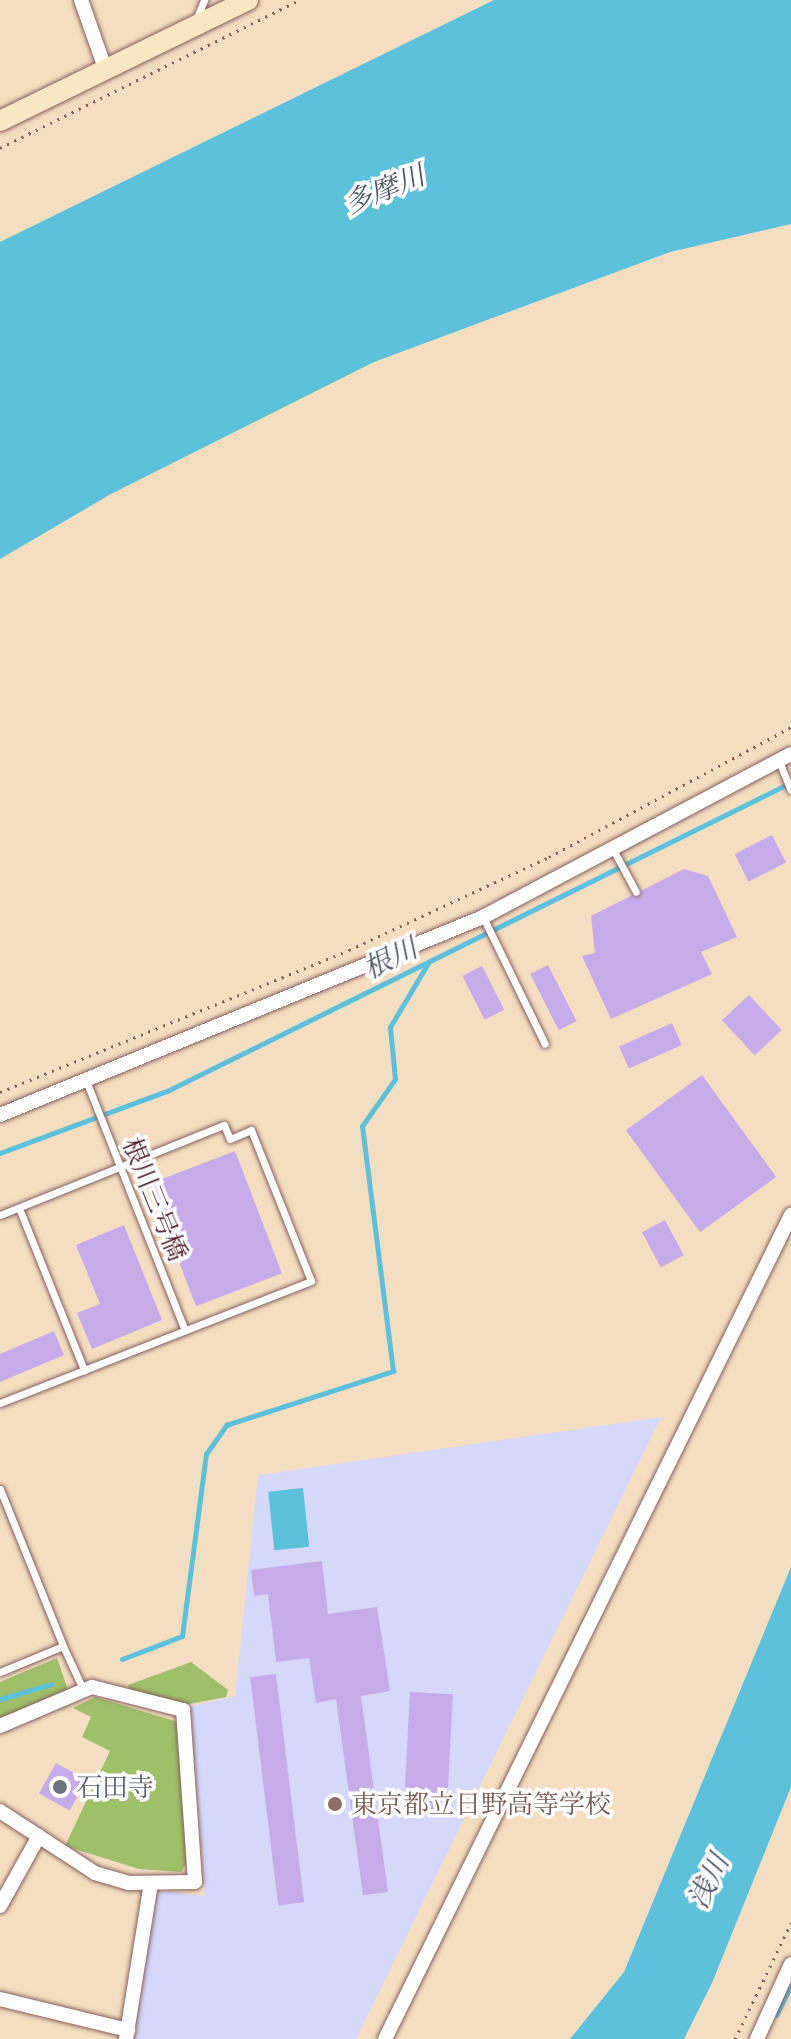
<!DOCTYPE html>
<meta charset="utf-8">
<style>
body{margin:0}
#map{position:relative;width:791px;height:2039px;overflow:hidden;background:#f3dec1;font-family:"Gentium Book Plus","Noto Serif JP",serif}
div>[style]{position:absolute}
[style*='--x']{left:calc(var(--x)*1px);top:calc(var(--y)*1px);width:calc(var(--w)*1px);rotate:calc(var(--a)*1deg)}
.built>*{inset:0;background:#d5d8f9}
.green>*{inset:0;background:#9fc069}
.water>*{inset:0;background:#5ec1dc;transform-origin:0 0}
.stream>*{height:5px;margin:-2.5px;padding:0 2.5px;transform-origin:2.5px;border-radius:2.5px;background:#5ec1dc}
.building>*{inset:0;background:#c7acea;transform-origin:0 0}
.path>*{height:3px;margin-top:-1.5px;transform-origin:0;background:repeating-linear-gradient(90deg,#856260 0 2px,transparent 0 8px)}
.roads{filter:drop-shadow(0 0 2px #856260) drop-shadow(0 0 2px #856260)}
.lane>*{height:7px;margin:-3.5px;padding:0 3.5px;transform-origin:3.5px;border-radius:3.5px;background:#fff}
.street>*{height:14px;margin:-7px;padding:0 7px;transform-origin:7px;border-radius:7px;background:#fff}
.secondary>*{height:20px;margin:-10px;padding:0 10px;transform-origin:10px;border-radius:10px;background:#f7e8c3}
.dots>*{width:22px;height:22px;translate:-50% -50%;box-sizing:border-box;border:4px solid #fff;border-radius:50%}
span{translate:-50% -50%;white-space:nowrap;text-align:center;line-height:1.15;-webkit-text-stroke:7px #fff;paint-order:stroke}
.street-label{font-size:26px;color:#4a1f2b}
.worship-label{font-size:26px;color:#5b616d}
.left{translate:0 -50%;text-align:left}
.education-label{font-size:26px;color:#785e54}
.water-label{font-size:28px;color:#515869;font-style:italic}
</style>
<div id="map">
<div class="built">
<i style="clip-path:polygon(661px 1417px,356px 2039px,130px 2039px,155px 1890px,205px 1896px,190px 1706px,235px 1696px,258px 1475px)"></i>
</div>
<div class="green">
<i style="clip-path:polygon(57px 1658px,68px 1690px,0 1718px,0 1682px)"></i>
<i style="clip-path:polygon(191px 1662px,228px 1690px,226px 1697px,184px 1705px,129px 1691px,128px 1685px)"></i>
<i style="clip-path:polygon(95px 1697px,178px 1722px,190px 1858px,181px 1872px,139px 1869px,65px 1846px,110px 1751px,82px 1737px,91px 1717px,73px 1708px)"></i>
</div>
<div class="water">
<i style="clip-path:polygon(494px 0,791px 0,791px 224px,670px 252px,374px 362px,111px 494px,0 559px,0 242px)"></i>
<i style="left:303px;top:1488px;width:59px;height:35px;rotate:84deg"></i>
<i style="clip-path:polygon(791px 1567px,791px 1787px,712px 1983px,684px 2039px,570px 2039px,624px 1972px)"></i>
</div>
<div class="stream">
<i style="--x:0;--y:1153;--w:178;--a:-20.4"></i>
<i style="--x:167;--y:1091;--w:693;--a:-26.31"></i>
<i style="--x:122;--y:1659;--w:64;--a:-21"></i>
<i style="--x:182;--y:1636;--w:184;--a:-82.5"></i>
<i style="--x:206;--y:1454;--w:35;--a:-55"></i>
<i style="--x:226;--y:1425;--w:176;--a:-17.9"></i>
<i style="--x:393;--y:1371;--w:247;--a:-97.2"></i>
<i style="--x:362;--y:1126;--w:57;--a:-54.9"></i>
<i style="--x:395;--y:1079;--w:52;--a:-95.5"></i>
<i style="--x:390;--y:1027;--w:74;--a:-59.3"></i>
<i style="--x:0;--y:1699;--w:53;--a:-16.4"></i>
<i style="--x:776;--y:2015;--w:34;--a:-63"></i>
</div>
<div class="building">
<i style="left:772px;top:835px;width:31px;height:42px;rotate:63deg"></i>
<i style="clip-path:polygon(684px 869px,708px 876px,737px 937px,701px 952px,712px 974px,611px 1019px,582px 956px,595px 953px,591px 916px)"></i>
<i style="left:548px;top:965px;width:63px;height:20px;rotate:63deg"></i>
<i style="left:482px;top:966px;width:49px;height:22px;rotate:63deg"></i>
<i style="left:749px;top:995px;width:48px;height:37px;rotate:47deg"></i>
<i style="left:672px;top:1023px;width:24px;height:58px;rotate:66deg"></i>
<i style="left:702px;top:1075px;width:126px;height:94px;rotate:54deg"></i>
<i style="left:235px;top:1151px;width:131px;height:92px;rotate:69deg"></i>
<i style="left:665px;top:1220px;width:40px;height:26px;rotate:62deg"></i>
<i style="clip-path:polygon(124px 1225px,162px 1320px,92px 1349px,77px 1313px,100px 1304px,76px 1245px)"></i>
<i style="clip-path:polygon(54px 1331px,64px 1355px,0 1382px,0 1354px)"></i>
<i style="clip-path:polygon(322px 1561px,328px 1614px,377px 1607px,390px 1691px,361px 1696px,388px 1892px,363px 1895px,336px 1699px,316px 1703px,309px 1658px,276px 1662px,268px 1594px,254px 1596px,251px 1570px)"></i>
<i style="left:276px;top:1674px;width:230px;height:26px;rotate:83deg"></i>
<i style="left:410px;top:1692px;width:43px;height:118px;rotate:3deg"></i>
<i style="left:56px;top:1763px;width:35px;height:35px;rotate:29deg"></i>
</div>
<div class="path">
<i style="--x:0;--y:148;--w:335;--a:-26.3"></i>
<i style="--x:0;--y:1092;--w:377;--a:-22.1"></i>
<i style="--x:349;--y:950;--w:221;--a:-24.9"></i>
<i style="--x:549;--y:857;--w:275;--a:-28.2"></i>
<i style="--x:735;--y:2039;--w:129;--a:-64.2"></i>
</div>
<div class="roads">
<div class="lane">
<i style="--x:196;--y:20;--w:22;--a:-68"></i>
<i style="--x:779;--y:761;--w:31;--a:68"></i>
<i style="--x:615;--y:853;--w:44;--a:61.7"></i>
<i style="--x:483;--y:917;--w:141;--a:64"></i>
<i style="--x:87;--y:1083;--w:266;--a:68.4"></i>
<i style="--x:19;--y:1208;--w:175;--a:68.1"></i>
<i style="--x:0;--y:1215;--w:241;--a:-21.9"></i>
<i style="--x:224;--y:1125;--w:15;--a:67"></i>
<i style="--x:230;--y:1139;--w:23;--a:-23"></i>
<i style="--x:251;--y:1130;--w:162;--a:68.3"></i>
<i style="--x:311;--y:1281;--w:334;--a:158.6"></i>
<i style="--x:0;--y:1489;--w:169;--a:68.1"></i>
<i style="--x:63;--y:1646;--w:68;--a:157.6"></i>
<i style="--x:63;--y:1646;--w:47;--a:65.1"></i>
</div>
<div class="street">
<i style="--x:81;--y:0;--w:72;--a:70.6"></i>
<i style="--x:0;--y:1115;--w:522;--a:-22.29"></i>
<i style="--x:483;--y:917;--w:348;--a:-27.9"></i>
<i style="--x:0;--y:1726;--w:100;--a:-23"></i>
<i style="--x:92;--y:1687;--w:94;--a:14.2"></i>
<i style="--x:183;--y:1710;--w:172;--a:86"></i>
<i style="--x:195;--y:1882;--w:66;--a:179.1"></i>
<i style="--x:129;--y:1883;--w:35;--a:-164"></i>
<i style="--x:95;--y:1873;--w:113;--a:-146.9"></i>
<i style="--x:0;--y:1906;--w:80;--a:-60.9"></i>
<i style="--x:0;--y:1999;--w:132;--a:13.6"></i>
<i style="--x:126;--y:2039;--w:158;--a:-80.9"></i>
<i style="--x:385;--y:2039;--w:919;--a:-63.77"></i>
<i style="--x:757;--y:2039;--w:82;--a:-65.6"></i>
</div>
<div class="secondary">
<i style="--x:0;--y:121;--w:276;--a:-26"></i>
</div>
</div>
<div class="dots">
<i style="left:60px;top:1787px;background:#6b7280"></i>
<i style="left:335px;top:1804px;background:#8d6e63"></i>
</div>
<div class="street-label">
<span style="left:155px;top:1199px;rotate:68deg">根川三号橋</span>
</div>
<div class="worship-label">
<span class="left" style="left:76px;top:1787px">石田寺</span>
</div>
<div class="education-label">
<span class="left" style="left:351px;top:1804px">東京都立日野高等学校</span>
</div>
<div class="water-label">
<span style="left:384px;top:189px;rotate:-22deg">多摩川</span>
<span style="left:390px;top:958px;rotate:-26deg">根川</span>
<span style="left:708px;top:1881px;rotate:-64deg">浅川</span>
</div>
</div>
